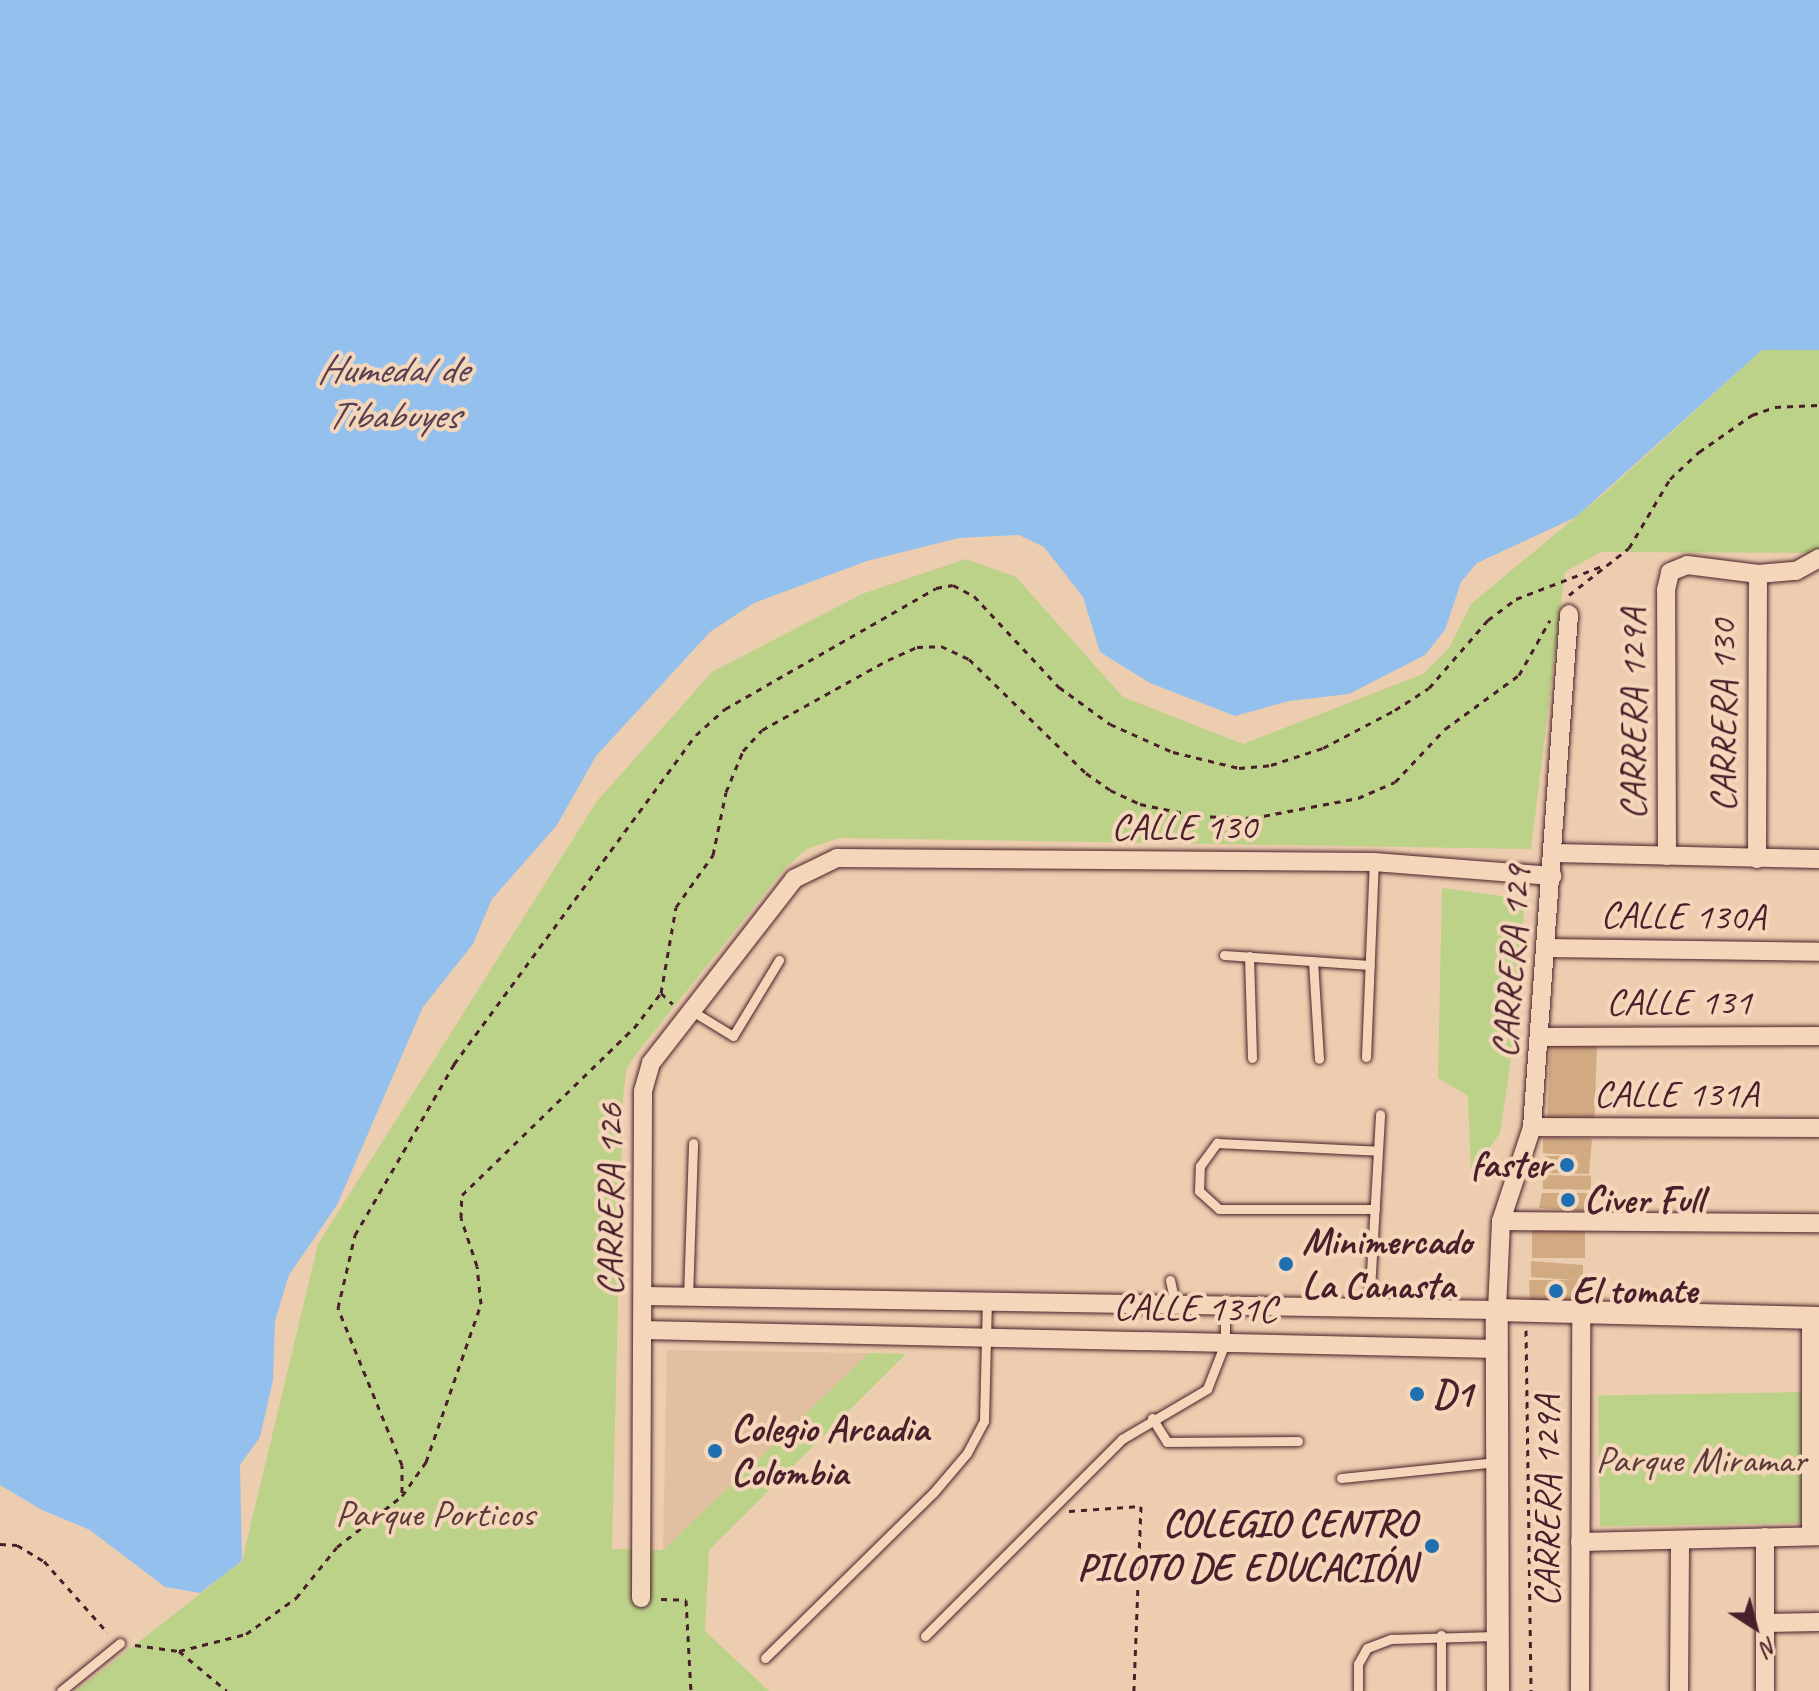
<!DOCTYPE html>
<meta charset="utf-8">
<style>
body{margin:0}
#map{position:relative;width:1819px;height:1691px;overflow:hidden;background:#edcdaf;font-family:Caveat,sans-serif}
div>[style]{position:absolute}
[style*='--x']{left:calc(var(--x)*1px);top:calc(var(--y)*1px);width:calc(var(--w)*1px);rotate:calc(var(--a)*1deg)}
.built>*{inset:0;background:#e2bfa0}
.green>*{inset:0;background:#bcd288;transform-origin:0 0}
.water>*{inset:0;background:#94c0ed}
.building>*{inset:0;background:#d1aa82;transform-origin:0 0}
.path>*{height:3px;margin-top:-1.5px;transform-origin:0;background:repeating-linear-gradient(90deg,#4a1f2b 0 6px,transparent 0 12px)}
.roads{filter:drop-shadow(0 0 2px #4a1f2b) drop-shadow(0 0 2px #4a1f2b)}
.service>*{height:9px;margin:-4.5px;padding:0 4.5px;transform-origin:4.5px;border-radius:4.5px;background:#f4d6ba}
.minor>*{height:18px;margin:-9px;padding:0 9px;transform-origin:9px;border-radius:9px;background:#f4d6ba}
.tertiary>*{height:22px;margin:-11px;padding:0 11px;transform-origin:11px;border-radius:11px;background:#f4d6ba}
.dots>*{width:22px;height:22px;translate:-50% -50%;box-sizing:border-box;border:4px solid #f4d6ba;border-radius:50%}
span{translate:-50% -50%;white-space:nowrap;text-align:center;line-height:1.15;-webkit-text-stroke:8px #f4d6ba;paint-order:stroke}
.street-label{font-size:38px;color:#4a1f2b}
.poi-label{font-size:38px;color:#4a1f2b;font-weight:700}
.right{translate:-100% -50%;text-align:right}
.left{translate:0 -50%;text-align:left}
.park-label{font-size:38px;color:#5b3a39}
.water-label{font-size:40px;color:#593f52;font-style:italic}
.north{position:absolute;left:1715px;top:1587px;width:80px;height:80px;-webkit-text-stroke:6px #f4d6ba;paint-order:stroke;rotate:144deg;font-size:22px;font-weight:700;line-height:32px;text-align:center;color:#4a1f2b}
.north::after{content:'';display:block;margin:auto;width:28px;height:36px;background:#4a1f2b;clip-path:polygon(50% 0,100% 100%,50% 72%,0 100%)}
</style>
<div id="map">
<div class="built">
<i style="clip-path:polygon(667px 1350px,869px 1353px,663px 1550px)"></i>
</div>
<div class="green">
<i style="clip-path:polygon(1762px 350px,1819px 350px,1819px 553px,1601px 552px,1565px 572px,1531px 849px,839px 838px,807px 849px,784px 869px,637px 1053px,626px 1070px,623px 1098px,612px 1549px,663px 1550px,869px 1353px,906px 1354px,709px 1550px,705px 1631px,769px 1691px,76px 1691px,242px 1561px,318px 1244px,597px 801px,712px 672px,862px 594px,966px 559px,1016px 577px,1123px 697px,1243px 744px,1423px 674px,1449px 648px,1471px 604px,1606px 492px)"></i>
<i style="clip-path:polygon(1442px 888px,1525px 899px,1513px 1046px,1500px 1133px,1471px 1174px,1468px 1096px,1438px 1078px)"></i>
<i style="left:1802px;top:1392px;width:131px;height:204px;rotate:89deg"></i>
</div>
<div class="water">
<i style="clip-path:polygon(0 0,1819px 0,1819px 350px,1762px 350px,1576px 517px,1477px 563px,1461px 582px,1445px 630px,1425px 655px,1349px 694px,1289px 701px,1235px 716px,1150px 683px,1100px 652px,1083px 597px,1044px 547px,1019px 535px,959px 538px,867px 561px,754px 603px,710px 632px,596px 756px,557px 825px,492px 899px,473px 944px,423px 1007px,337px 1205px,289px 1275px,275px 1321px,273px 1380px,260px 1437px,240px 1465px,242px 1561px,200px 1593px,165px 1587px,90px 1530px,42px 1510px,0 1485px)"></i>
</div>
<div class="building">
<i style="left:1550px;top:1043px;width:47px;height:76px;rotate:2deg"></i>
<i style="clip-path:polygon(1543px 1137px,1592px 1139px,1589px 1174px,1544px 1173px,1545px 1156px,1581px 1156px,1543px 1153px)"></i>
<i style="left:1543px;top:1175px;width:48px;height:14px;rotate:1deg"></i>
<i style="clip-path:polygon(1542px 1193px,1596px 1193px,1593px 1212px,1539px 1208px)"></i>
<i style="left:1532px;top:1226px;width:53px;height:32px"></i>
<i style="clip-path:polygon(1531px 1261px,1583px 1265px,1583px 1300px,1530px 1300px,1529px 1280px,1574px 1280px,1531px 1277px)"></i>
</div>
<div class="path">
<i style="--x:1569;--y:595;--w:76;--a:-38.1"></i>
<i style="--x:1629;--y:548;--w:80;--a:-59.3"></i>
<i style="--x:1670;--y:479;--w:40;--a:-43"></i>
<i style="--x:1699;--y:452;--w:65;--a:-34.9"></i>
<i style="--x:1752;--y:415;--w:24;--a:-19"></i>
<i style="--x:1775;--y:407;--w:44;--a:-2.6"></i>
<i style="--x:661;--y:993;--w:16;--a:43"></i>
<i style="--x:1526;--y:1330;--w:361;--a:89.2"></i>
<i style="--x:402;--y:1493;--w:28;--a:-90"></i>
<i style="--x:402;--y:1465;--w:170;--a:-112.2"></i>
<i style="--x:338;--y:1308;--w:75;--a:-76.9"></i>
<i style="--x:355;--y:1235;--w:198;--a:-59.9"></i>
<i style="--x:454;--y:1064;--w:408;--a:-53.7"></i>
<i style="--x:696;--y:735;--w:39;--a:-42"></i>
<i style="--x:725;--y:709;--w:243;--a:-29.8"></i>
<i style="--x:936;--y:588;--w:17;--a:-10"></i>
<i style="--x:953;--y:585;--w:24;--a:28"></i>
<i style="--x:974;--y:596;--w:125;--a:47"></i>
<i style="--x:1059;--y:687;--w:63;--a:36"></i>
<i style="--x:1110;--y:724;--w:69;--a:24"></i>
<i style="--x:1173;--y:752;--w:68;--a:13.6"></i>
<i style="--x:1239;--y:768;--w:32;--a:-5"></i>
<i style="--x:1271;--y:765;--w:55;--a:-18.1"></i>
<i style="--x:1323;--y:748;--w:81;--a:-27.8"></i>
<i style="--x:1395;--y:710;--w:40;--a:-32.9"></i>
<i style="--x:1429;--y:688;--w:90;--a:-49.1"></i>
<i style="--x:1488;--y:620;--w:35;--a:-37"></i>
<i style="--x:1516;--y:599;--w:92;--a:-21"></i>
<i style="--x:1069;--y:1511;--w:72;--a:-4"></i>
<i style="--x:1141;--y:1506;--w:185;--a:92.2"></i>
<i style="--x:0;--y:1544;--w:17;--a:3"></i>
<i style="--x:17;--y:1545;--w:31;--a:31"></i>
<i style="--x:44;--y:1561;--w:96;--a:48.4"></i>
<i style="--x:661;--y:1599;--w:25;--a:2"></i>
<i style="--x:686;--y:1600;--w:91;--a:86.9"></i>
<i style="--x:135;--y:1645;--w:44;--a:7.8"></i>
<i style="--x:179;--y:1651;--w:69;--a:-14.2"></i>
<i style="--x:246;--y:1634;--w:62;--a:-35.8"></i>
<i style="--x:296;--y:1598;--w:65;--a:-51.2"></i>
<i style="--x:337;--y:1547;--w:83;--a:-38.1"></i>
<i style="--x:402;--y:1496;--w:42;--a:-54.8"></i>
<i style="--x:426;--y:1462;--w:167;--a:-70.8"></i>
<i style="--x:481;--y:1304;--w:38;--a:-96"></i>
<i style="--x:477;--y:1266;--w:51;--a:-108.4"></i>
<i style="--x:461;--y:1218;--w:23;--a:-88"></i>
<i style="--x:462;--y:1195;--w:240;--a:-44.2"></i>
<i style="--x:634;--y:1028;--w:44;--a:-52.4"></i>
<i style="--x:661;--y:993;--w:87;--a:-80.1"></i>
<i style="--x:676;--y:907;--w:64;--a:-54.6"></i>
<i style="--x:713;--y:855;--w:64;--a:-78.3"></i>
<i style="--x:726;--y:792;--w:44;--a:-67.5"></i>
<i style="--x:743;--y:751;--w:28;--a:-48"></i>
<i style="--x:762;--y:730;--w:144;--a:-29.1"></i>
<i style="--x:888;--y:660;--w:32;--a:-24"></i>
<i style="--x:917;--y:647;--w:24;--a:-2"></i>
<i style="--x:941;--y:646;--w:31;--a:25"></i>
<i style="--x:969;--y:659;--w:163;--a:44.3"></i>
<i style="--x:1086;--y:773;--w:29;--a:35"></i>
<i style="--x:1110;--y:790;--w:33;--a:25"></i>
<i style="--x:1140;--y:804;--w:59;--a:11.7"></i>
<i style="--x:1198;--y:816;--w:54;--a:2.1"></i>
<i style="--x:1252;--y:818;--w:108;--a:-10.7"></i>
<i style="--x:1358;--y:798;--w:40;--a:-23.4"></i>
<i style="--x:1395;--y:782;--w:73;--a:-46.7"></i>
<i style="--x:1445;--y:729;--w:92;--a:-36.1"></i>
<i style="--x:1519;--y:675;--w:63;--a:-60.6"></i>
<i style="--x:179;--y:1651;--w:62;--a:39.8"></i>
</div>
<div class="roads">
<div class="service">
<i style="--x:1224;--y:955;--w:146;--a:3.9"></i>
<i style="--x:1249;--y:956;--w:102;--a:88.3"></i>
<i style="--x:1313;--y:961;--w:98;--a:86.5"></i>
<i style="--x:692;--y:1011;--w:48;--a:31.4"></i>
<i style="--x:733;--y:1036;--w:89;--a:-58.8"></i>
<i style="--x:1366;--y:1057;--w:195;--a:-87.7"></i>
<i style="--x:1375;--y:1209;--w:156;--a:180"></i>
<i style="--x:1219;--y:1209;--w:27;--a:-138"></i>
<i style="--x:1199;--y:1191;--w:25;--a:-88"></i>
<i style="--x:1200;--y:1166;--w:29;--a:-54"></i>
<i style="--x:1217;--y:1143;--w:161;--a:2.8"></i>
<i style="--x:1170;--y:1280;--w:25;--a:78"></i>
<i style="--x:688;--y:1297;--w:154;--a:-88.1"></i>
<i style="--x:1369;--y:1307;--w:193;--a:-86.7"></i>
<i style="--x:1152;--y:1418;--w:28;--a:58"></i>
<i style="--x:1167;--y:1442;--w:131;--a:-0.4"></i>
<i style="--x:1341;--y:1478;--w:157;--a:-5.9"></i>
<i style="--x:925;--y:1636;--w:279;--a:-45"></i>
<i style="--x:1122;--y:1439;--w:99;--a:-30.5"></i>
<i style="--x:1207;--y:1389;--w:49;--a:-68.6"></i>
<i style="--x:1225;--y:1343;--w:37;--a:-90"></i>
<i style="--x:765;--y:1658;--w:235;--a:-44.5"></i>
<i style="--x:933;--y:1493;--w:52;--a:-49.6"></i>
<i style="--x:967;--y:1453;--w:36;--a:-62"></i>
<i style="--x:984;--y:1421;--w:120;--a:-88.6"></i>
<i style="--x:61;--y:1691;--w:76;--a:-39.1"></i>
<i style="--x:1358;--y:1691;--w:27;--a:-90"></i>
<i style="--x:1358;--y:1664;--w:18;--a:-61"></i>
<i style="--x:1367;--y:1648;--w:26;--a:-21"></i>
<i style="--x:1391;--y:1639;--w:105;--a:-1.6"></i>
<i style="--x:1441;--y:1691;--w:56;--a:-90"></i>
</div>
<div class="minor">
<i style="--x:1553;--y:853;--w:266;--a:1.3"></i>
<i style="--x:1667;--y:856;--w:266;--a:-90.2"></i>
<i style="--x:1666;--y:590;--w:18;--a:-77"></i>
<i style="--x:1670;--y:572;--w:18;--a:-22"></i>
<i style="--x:1687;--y:565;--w:72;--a:7.2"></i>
<i style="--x:1758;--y:574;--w:38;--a:-5"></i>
<i style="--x:1796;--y:571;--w:26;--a:-29"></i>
<i style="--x:1757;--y:859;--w:285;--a:-89.8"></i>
<i style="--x:1546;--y:948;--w:273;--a:0.8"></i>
<i style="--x:1539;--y:1037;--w:280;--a:-0.2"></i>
<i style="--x:1532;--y:1127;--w:287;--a:0.2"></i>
<i style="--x:1501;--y:1221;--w:318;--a:0.4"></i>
<i style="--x:645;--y:1296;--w:852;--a:0.94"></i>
<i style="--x:1497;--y:1310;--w:89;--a:-87.4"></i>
<i style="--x:1501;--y:1221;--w:99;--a:-71.7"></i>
<i style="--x:1532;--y:1127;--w:514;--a:-85.87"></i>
<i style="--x:1811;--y:1317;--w:219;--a:90"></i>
<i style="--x:643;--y:1330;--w:854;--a:1.27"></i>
<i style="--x:1765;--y:1537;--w:154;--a:90"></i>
<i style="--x:1580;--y:1542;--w:239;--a:-1.4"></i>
<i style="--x:641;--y:1598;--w:507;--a:-89.77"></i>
<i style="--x:643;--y:1091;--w:29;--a:-74"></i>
<i style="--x:651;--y:1063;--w:233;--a:-52.1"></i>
<i style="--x:794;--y:879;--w:48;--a:-26"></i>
<i style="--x:837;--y:858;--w:537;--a:0.43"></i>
<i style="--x:1374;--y:862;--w:179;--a:4.5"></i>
<i style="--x:1765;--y:1623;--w:54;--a:-1.1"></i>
<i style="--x:1580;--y:1691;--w:379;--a:-89.8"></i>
<i style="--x:1679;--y:1691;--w:151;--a:-89.6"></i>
</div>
<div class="tertiary">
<i style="--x:1498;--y:1691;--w:381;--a:-90.2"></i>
<i style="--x:1497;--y:1310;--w:322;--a:1.4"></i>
</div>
</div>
<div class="dots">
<i style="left:1567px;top:1165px;background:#1f6fb2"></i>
<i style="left:1568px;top:1200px;background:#1f6fb2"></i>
<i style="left:1286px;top:1264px;background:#1f6fb2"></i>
<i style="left:1556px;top:1291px;background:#1f6fb2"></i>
<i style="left:1417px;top:1394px;background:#1f6fb2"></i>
<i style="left:715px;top:1451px;background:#1f6fb2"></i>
<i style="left:1432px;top:1546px;background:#1f6fb2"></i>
</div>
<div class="street-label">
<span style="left:1633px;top:714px;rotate:-90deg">CARRERA 129A</span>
<span style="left:1723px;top:716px;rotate:-90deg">CARRERA 130</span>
<span style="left:1184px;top:827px">CALLE 130</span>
<span style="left:1683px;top:916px;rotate:1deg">CALLE 130A</span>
<span style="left:1511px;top:962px;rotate:-86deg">CARRERA 129</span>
<span style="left:1679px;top:1002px">CALLE 131</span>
<span style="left:1676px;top:1094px">CALLE 131A</span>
<span style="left:610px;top:1200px;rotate:-90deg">CARRERA 126</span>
<span style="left:1195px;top:1308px;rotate:1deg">CALLE 131C</span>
<span style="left:1547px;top:1501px;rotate:-90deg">CARRERA 129A</span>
</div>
<div class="poi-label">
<span class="right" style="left:1551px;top:1165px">faster</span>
<span class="left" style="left:1584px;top:1200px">Civer Full</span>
<span class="left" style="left:1302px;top:1264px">Minimercado<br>La Canasta</span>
<span class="left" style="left:1572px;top:1291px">El tomate</span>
<span class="left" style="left:1433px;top:1394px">D1</span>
<span class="left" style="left:731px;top:1451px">Colegio Arcadia<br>Colombia</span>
<span class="right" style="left:1416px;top:1546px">COLEGIO CENTRO<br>PILOTO DE EDUCACIÓN</span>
</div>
<div class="park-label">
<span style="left:1701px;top:1460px">Parque Miramar</span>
<span style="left:435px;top:1514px">Parque Porticos</span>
</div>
<div class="water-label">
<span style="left:392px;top:392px">Humedal de<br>Tibabuyes</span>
</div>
<div class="north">N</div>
</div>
